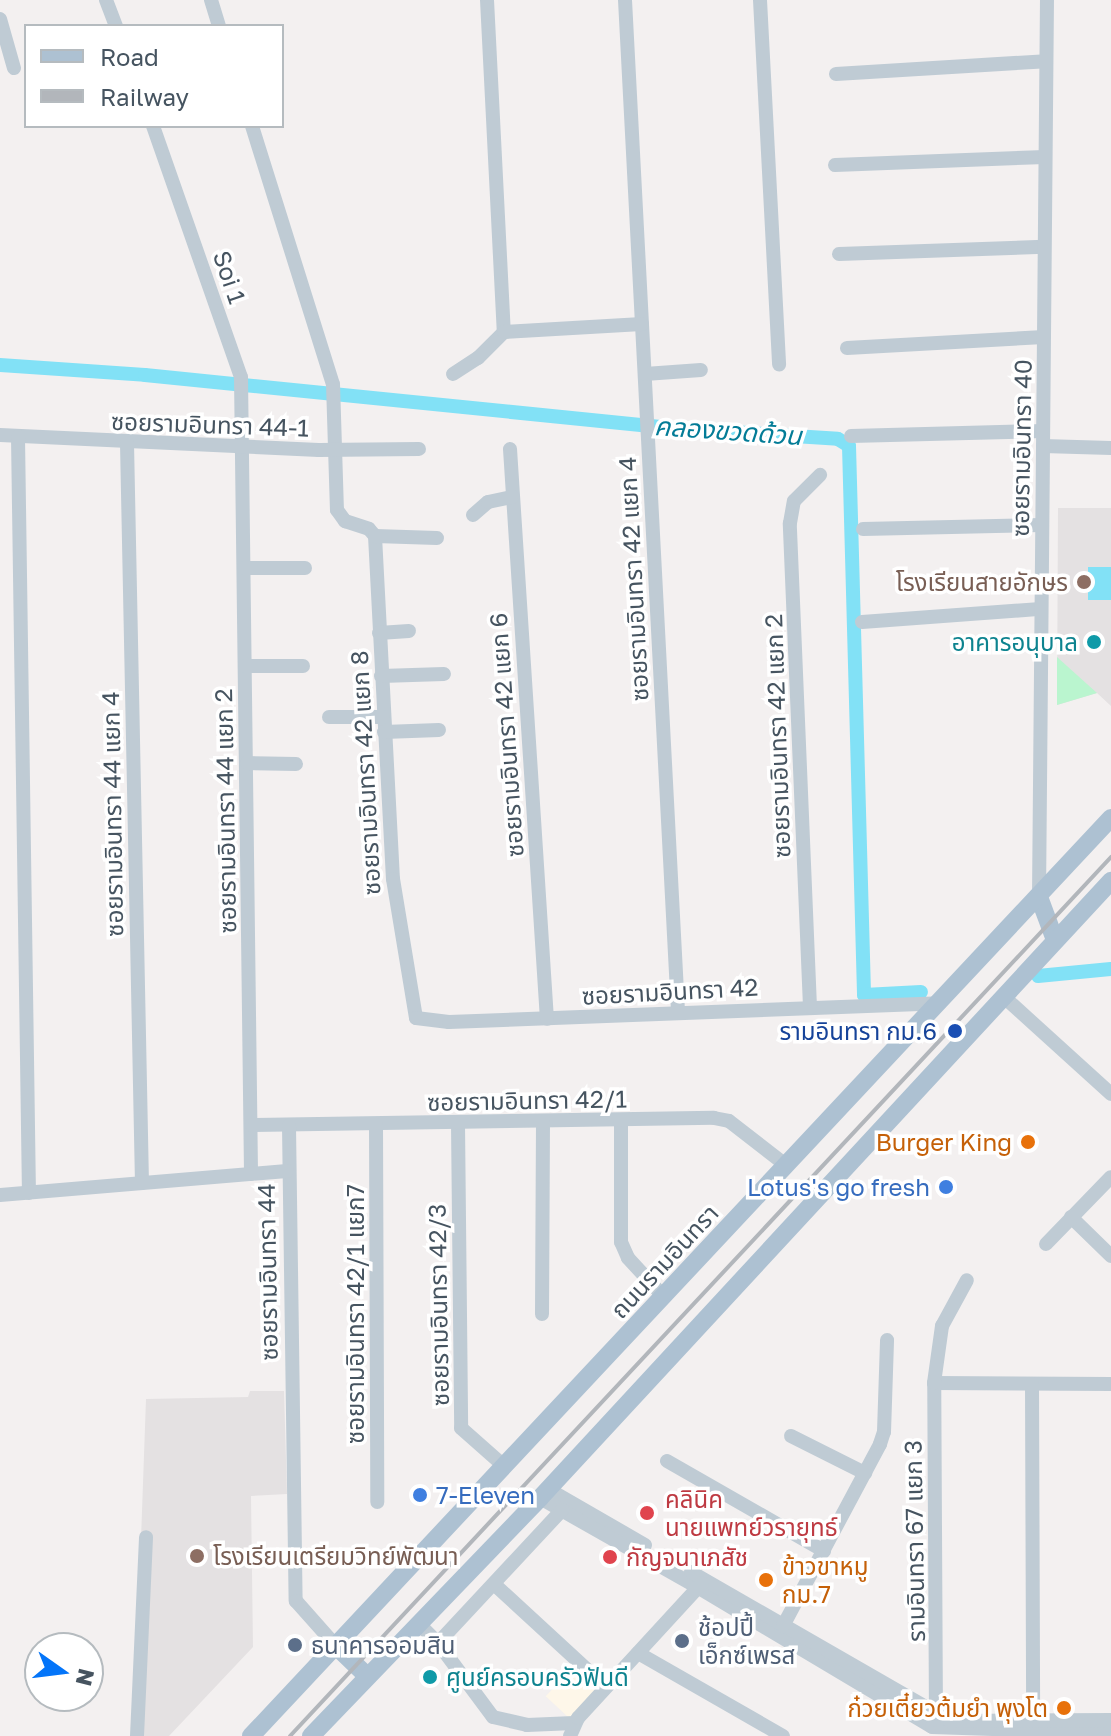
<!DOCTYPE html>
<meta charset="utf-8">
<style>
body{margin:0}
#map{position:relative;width:1111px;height:1736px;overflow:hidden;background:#f3f0f0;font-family:"Golos Text","Noto Sans Thai",sans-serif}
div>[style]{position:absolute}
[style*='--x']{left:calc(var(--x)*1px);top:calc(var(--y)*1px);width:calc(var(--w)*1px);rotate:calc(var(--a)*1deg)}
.commercial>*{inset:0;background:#fef7e9;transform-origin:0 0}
.education>*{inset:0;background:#e4e1e2}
.green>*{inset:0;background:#baf5cf}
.water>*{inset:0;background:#82e1f6;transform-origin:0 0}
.canal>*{height:14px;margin:-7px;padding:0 7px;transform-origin:7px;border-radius:7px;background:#82e1f6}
.minor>*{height:14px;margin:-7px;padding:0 7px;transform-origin:7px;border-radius:7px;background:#bfcbd4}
.major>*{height:18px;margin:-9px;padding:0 9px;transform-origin:9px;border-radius:9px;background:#adc1d2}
.rail>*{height:4px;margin:-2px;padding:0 2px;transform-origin:2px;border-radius:2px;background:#b2b6bb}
.dots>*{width:22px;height:22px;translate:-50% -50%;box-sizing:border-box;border:4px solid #fff;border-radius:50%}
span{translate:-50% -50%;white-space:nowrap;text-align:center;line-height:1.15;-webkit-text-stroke:7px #fff;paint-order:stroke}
.street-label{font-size:24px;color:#465460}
.education-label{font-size:24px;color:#785e54}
.right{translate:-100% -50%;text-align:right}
.left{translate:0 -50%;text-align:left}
.culture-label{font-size:24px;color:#0d838f}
.transit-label{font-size:24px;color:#164399}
.food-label{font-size:24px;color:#c56008}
.shop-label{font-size:24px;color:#366cbe}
.health-label{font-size:24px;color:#be3a42}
.service-label{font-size:24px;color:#4e5e75}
.water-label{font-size:26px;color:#037c97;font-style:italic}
.legend{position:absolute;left:24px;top:24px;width:260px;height:104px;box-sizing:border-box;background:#fff;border:2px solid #b5bbbf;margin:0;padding:10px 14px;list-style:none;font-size:24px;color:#465460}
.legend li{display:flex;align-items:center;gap:16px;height:40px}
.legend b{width:40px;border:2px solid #b5bbbf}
.north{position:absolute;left:24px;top:1632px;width:80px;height:80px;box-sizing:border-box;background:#fff;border:2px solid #b5bbbf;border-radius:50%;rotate:104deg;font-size:22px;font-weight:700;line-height:32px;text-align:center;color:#465460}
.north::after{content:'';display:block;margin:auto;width:28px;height:36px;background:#0475f9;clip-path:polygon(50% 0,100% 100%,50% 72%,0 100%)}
</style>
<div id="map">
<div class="commercial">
<i style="left:573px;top:1667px;width:34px;height:40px;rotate:43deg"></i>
</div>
<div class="education">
<i style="clip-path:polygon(1058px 508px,1111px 508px,1111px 706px,1097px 693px,1057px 705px)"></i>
<i style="clip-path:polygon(250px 1391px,284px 1391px,287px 1494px,251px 1496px,253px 1647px,169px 1736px,134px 1736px,146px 1399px,248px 1397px)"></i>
</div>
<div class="green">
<i style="clip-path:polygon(1057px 657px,1097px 693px,1057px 705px)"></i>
</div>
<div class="water">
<i style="left:1088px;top:567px;width:23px;height:33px"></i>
</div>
<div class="canal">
<i style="--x:0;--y:365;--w:145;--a:3.9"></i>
<i style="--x:145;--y:375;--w:528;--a:5.76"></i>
<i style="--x:670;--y:428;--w:168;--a:3.7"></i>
<i style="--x:838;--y:439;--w:13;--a:32"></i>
<i style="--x:849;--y:446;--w:549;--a:88.43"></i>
<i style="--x:864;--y:995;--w:57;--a:-3"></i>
<i style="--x:1038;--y:976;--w:73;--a:-5.5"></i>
</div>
<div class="minor">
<i style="--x:106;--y:0;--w:28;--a:69"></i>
<i style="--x:211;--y:0;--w:27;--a:73"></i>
<i style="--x:487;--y:0;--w:332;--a:87.1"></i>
<i style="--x:625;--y:0;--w:1013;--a:87"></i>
<i style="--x:760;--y:0;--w:365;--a:87"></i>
<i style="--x:0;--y:19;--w:51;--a:74.1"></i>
<i style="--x:836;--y:74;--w:210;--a:-3.5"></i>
<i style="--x:153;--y:126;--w:266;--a:70.7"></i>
<i style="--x:241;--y:377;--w:797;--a:89.28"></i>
<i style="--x:252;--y:126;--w:270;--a:72.6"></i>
<i style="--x:333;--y:384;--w:126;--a:88.2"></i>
<i style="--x:337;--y:510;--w:14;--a:54"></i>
<i style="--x:345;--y:521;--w:25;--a:18"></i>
<i style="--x:369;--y:529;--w:9;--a:49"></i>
<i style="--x:375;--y:536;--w:343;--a:87"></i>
<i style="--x:393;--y:879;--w:141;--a:80.6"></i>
<i style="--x:416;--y:1018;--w:33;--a:7"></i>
<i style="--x:449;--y:1022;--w:491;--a:-2.2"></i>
<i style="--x:835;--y:165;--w:210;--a:-2.2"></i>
<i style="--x:839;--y:254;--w:205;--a:-2"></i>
<i style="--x:847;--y:348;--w:197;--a:-3.2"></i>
<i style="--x:453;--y:374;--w:30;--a:-33"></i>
<i style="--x:478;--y:358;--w:37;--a:-45"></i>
<i style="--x:504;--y:332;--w:138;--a:-3.3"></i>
<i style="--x:645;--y:374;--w:56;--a:-4.1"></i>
<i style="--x:0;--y:435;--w:319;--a:2.7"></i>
<i style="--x:319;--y:450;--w:100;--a:-0.6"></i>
<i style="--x:851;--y:436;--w:192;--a:-1.5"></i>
<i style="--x:18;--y:437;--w:756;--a:89.17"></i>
<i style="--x:127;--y:443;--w:740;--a:88.84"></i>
<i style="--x:1043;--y:446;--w:68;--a:1.7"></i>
<i style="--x:510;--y:449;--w:571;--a:86.29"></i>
<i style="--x:473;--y:515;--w:20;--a:-41"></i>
<i style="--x:488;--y:502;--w:25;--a:-12"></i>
<i style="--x:863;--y:529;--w:179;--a:-1.3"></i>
<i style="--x:375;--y:536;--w:62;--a:1.8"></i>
<i style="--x:244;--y:568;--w:61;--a:0"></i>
<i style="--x:862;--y:622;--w:179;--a:-4.2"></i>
<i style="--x:379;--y:633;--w:30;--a:-4"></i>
<i style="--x:245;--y:666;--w:58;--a:0"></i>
<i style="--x:381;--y:676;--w:63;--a:-1.8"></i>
<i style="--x:329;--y:717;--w:54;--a:0"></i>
<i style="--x:384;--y:732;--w:55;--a:-2.1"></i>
<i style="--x:247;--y:763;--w:49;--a:1.2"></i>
<i style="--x:1039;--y:897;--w:897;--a:-89.49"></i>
<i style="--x:1003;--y:996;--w:146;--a:42.2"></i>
<i style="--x:810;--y:1007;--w:484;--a:-92.4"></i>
<i style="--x:790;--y:523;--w:22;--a:-80"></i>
<i style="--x:794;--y:501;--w:37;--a:-45"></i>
<i style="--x:621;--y:1120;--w:122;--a:90"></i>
<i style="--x:621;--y:1242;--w:17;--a:66"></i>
<i style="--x:628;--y:1258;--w:53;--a:47.3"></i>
<i style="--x:458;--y:1124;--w:304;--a:89.4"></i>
<i style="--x:461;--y:1428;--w:57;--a:41.5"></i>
<i style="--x:252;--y:1125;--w:462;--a:-0.9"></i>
<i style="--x:714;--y:1118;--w:15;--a:11"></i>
<i style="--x:729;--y:1121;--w:73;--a:37.8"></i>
<i style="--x:376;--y:1125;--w:377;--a:89.8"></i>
<i style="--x:289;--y:1126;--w:475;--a:89.2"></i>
<i style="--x:296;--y:1601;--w:59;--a:48.4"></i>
<i style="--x:0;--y:1195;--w:288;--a:-4.8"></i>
<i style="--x:1071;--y:1217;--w:56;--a:44.3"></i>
<i style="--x:1046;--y:1244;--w:93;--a:-45.9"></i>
<i style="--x:542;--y:1314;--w:192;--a:-89.7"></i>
<i style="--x:934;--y:1383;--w:177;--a:0.3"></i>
<i style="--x:1032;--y:1384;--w:344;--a:89.8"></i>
<i style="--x:791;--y:1436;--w:83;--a:26.6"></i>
<i style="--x:667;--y:1461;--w:181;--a:29.8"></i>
<i style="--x:548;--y:1489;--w:112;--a:30"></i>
<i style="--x:540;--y:1498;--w:183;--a:29.5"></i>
<i style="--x:699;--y:1588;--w:271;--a:30.8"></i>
<i style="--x:932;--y:1727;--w:179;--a:1.9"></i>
<i style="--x:691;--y:1572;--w:299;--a:29.9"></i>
<i style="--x:950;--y:1721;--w:161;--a:-0.4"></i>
<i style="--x:494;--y:1584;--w:152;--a:42.6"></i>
<i style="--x:419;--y:1624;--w:27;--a:45"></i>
<i style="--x:438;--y:1643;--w:92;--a:53.4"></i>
<i style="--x:493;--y:1717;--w:35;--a:13"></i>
<i style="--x:527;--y:1725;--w:47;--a:-2.4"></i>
<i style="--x:783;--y:1626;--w:206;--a:-61.9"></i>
<i style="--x:880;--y:1444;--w:13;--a:-72"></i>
<i style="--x:884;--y:1432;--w:92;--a:-88.1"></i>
<i style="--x:438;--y:1643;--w:182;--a:-47"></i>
<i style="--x:638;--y:1653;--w:167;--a:29.8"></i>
<i style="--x:936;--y:1720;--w:337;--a:-90.3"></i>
<i style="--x:934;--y:1383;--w:58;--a:-82"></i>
<i style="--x:942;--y:1326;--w:52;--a:-61.5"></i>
<i style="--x:137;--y:1736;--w:199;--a:-87.4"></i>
<i style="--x:570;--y:1736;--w:20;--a:-66"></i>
<i style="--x:578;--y:1718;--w:183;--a:-47.4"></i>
</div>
<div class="major">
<i style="--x:1039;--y:897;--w:46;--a:69.6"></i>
<i style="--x:335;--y:1645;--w:45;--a:44.1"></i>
<i style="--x:251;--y:1736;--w:1258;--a:-46.87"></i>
<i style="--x:311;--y:1736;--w:330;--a:-46.1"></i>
<i style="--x:540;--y:1498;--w:841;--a:-47.22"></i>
</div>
<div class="rail">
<i style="--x:290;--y:1736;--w:1203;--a:-46.95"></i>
</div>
<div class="dots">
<i style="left:1084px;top:582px;background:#8d6e63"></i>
<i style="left:1094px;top:642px;background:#0f9aa8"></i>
<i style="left:955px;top:1031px;background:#1a4fb4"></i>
<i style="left:1028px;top:1142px;background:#e8710a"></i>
<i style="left:946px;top:1187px;background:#3f7fe0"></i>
<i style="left:420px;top:1495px;background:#3f7fe0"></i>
<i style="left:647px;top:1513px;background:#e0444e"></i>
<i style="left:197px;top:1556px;background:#8d6e63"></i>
<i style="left:610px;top:1557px;background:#e0444e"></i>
<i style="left:766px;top:1580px;background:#e8710a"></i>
<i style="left:682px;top:1641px;background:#5c6f8a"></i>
<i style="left:295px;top:1645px;background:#5c6f8a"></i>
<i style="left:430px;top:1677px;background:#0f9aa8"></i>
<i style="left:1064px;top:1708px;background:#e8710a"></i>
</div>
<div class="street-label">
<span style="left:230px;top:277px;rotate:71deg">Soi 1</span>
<span style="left:210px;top:424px;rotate:2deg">ซอยรามอินทรา 44-1</span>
<span style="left:1021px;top:448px;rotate:-89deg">ซอยรามอินทรา 40</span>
<span style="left:633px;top:579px;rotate:-93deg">ซอยรามอินทรา 42 แยก 4</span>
<span style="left:506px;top:735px;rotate:-94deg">ซอยรามอินทรา 42 แยก 6</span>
<span style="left:777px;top:736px;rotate:-92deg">ซอยรามอินทรา 42 แยก 2</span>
<span style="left:365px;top:773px;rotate:-93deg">ซอยรามอินทรา 42 แยก 8</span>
<span style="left:225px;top:811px;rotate:-91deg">ซอยรามอินทรา 44 แยก 2</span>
<span style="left:112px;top:814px;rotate:-91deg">ซอยรามอินทรา 44 แยก 4</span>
<span style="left:670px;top:991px;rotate:-3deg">ซอยรามอินทรา 42</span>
<span style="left:527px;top:1100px;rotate:-1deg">ซอยรามอินทรา 42/1</span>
<span style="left:664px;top:1261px;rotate:-47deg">ถนนรามอินทรา</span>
<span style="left:267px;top:1272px;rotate:-91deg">ซอยรามอินทรา 44</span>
<span style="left:438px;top:1305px;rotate:-91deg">ซอยรามอินทรา 42/3</span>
<span style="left:355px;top:1314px;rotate:-90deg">ซอยรามอินทรา 42/1 แยก7</span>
<span style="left:914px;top:1541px;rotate:-91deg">รามอินทรา 67 แยก 3</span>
</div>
<div class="education-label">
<span class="right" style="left:1068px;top:582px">โรงเรียนสายอักษร</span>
<span class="left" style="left:213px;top:1556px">โรงเรียนเตรียมวิทย์พัฒนา</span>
</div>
<div class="culture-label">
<span class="right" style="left:1078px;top:642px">อาคารอนุบาล</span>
<span class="left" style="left:446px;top:1677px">ศูนย์ครอบครัวฟันดี</span>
</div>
<div class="transit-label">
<span class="right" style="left:937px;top:1031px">รามอินทรา กม.6</span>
</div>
<div class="food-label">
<span class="right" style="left:1012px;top:1142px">Burger King</span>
<span class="left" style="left:782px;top:1580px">ข้าวขาหมู<br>กม.7</span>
<span class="right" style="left:1048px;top:1708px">ก๋วยเตี๋ยวต้มยำ พุงโต</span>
</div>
<div class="shop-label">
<span class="right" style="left:930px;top:1187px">Lotus's go fresh</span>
<span class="left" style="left:436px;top:1495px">7-Eleven</span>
</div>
<div class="health-label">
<span class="left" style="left:665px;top:1513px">คลินิค<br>นายแพทย์วรายุทธ์</span>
<span class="left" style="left:626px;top:1557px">กัญจนาเภสัช</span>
</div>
<div class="service-label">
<span class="left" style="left:698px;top:1641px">ช้อปปี้<br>เอ็กซ์เพรส</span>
<span class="left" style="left:311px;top:1645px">ธนาคารออมสิน</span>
</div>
<div class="water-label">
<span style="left:728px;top:431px;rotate:4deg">คลองขวดด้วน</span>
</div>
<ul class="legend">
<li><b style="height:10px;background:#adc1d2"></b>Road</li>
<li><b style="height:10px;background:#b2b6bb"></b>Railway</li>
</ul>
<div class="north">N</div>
</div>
